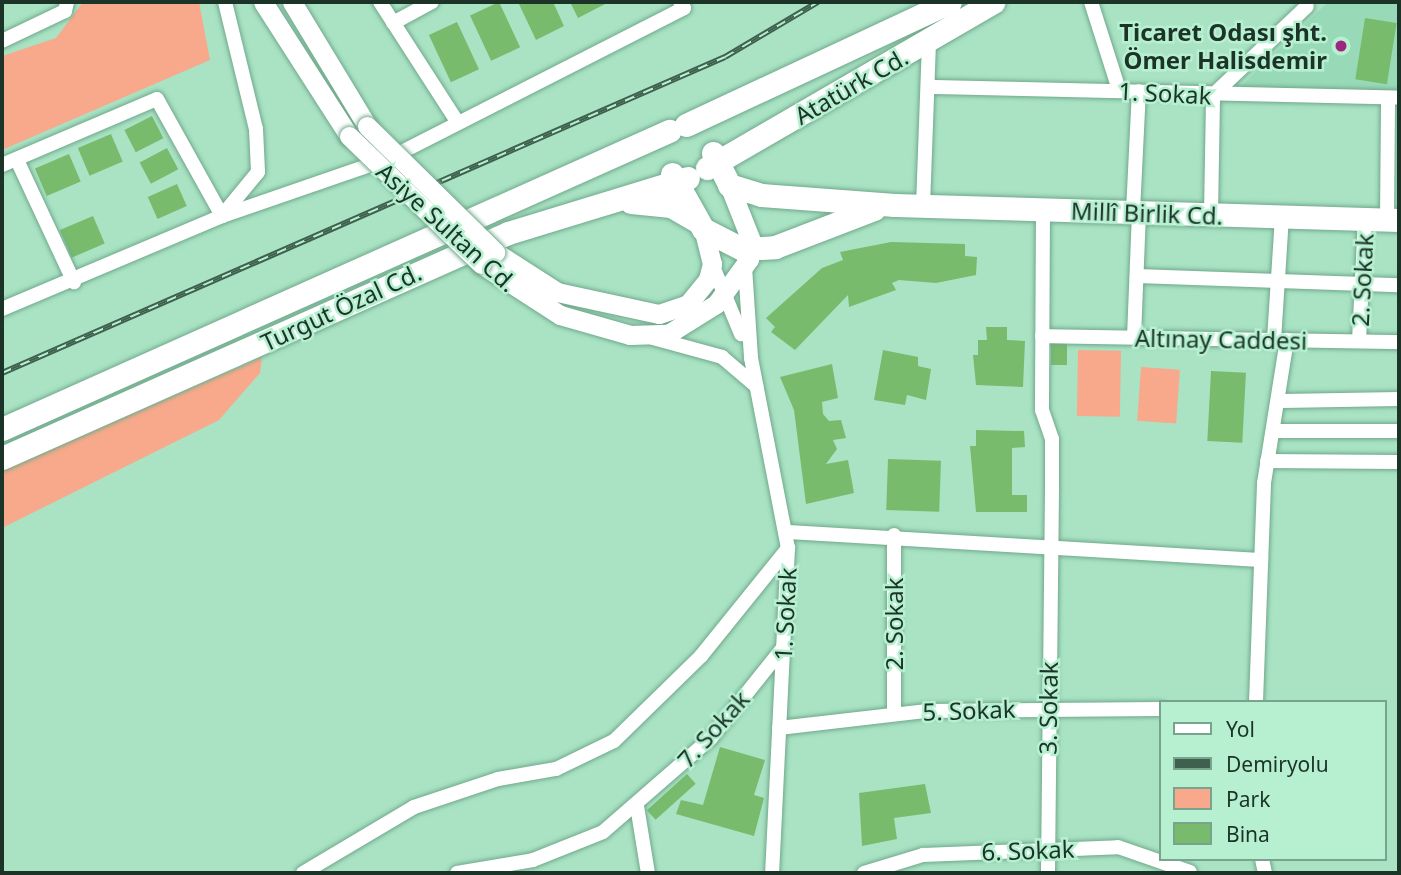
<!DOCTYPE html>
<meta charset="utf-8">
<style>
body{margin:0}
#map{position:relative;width:1401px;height:875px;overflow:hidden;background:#a9e3c4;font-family:"Noto Sans",sans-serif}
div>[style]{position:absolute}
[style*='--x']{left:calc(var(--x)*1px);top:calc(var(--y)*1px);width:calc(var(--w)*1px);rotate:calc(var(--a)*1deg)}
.built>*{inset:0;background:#98dab7}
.green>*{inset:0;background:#f8a98b;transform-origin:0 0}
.building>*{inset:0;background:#78bb6d;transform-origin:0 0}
.roads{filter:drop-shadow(0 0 2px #70a88b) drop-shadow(0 0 2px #70a88b)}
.minor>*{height:14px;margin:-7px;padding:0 7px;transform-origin:7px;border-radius:7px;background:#fff}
.secondary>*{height:19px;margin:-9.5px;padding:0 9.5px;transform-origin:9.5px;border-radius:9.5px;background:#fff}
.primary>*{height:23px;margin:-11.5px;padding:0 11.5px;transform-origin:11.5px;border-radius:11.5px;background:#fff}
.rail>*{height:6px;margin-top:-3px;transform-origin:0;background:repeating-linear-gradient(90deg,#b6f0d1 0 10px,#40604f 0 20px);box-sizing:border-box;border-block:2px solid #40604f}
.bridges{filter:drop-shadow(0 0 2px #70a88b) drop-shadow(0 0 2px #70a88b)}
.secondary-bridge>*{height:19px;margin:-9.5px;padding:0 9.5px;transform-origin:9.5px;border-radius:9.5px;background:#fff}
.dots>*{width:19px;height:19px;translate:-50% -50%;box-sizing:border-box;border:4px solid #b6f0d1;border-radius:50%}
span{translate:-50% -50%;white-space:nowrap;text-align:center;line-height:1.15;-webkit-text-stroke:5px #b6f0d1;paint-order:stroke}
.poi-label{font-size:24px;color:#1c3327;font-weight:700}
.right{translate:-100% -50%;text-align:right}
.street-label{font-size:24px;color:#1c3327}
.frame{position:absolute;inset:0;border:4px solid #1c3327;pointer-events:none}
.legend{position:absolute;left:1159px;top:700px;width:228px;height:161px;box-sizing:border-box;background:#b6f0d1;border:2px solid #78a48d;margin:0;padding:9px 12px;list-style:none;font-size:21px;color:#1c3327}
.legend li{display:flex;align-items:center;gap:14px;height:35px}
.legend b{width:35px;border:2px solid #78a48d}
</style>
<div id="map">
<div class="built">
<i style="clip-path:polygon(1328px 2px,1399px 2px,1399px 92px,1237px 90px)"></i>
</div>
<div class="green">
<i style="clip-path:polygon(83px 2px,199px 2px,210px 60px,2px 150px,2px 56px,56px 38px)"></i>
<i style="left:1078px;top:350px;width:43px;height:66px;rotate:1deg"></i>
<i style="clip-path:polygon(262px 357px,260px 373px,219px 420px,2px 528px,2px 471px)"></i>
<i style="left:1141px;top:367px;width:39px;height:54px;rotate:4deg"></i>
</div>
<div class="building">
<i style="left:499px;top:2px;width:50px;height:32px;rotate:65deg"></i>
<i style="clip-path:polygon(518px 2px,553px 2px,564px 26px,536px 40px)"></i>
<i style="clip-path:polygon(570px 2px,609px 2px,578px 18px)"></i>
<i style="left:1365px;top:18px;width:32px;height:62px;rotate:9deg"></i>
<i style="left:457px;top:22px;width:52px;height:31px;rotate:65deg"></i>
<i style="left:152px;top:116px;width:25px;height:31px;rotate:63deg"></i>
<i style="left:111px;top:134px;width:30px;height:36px;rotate:67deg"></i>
<i style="left:167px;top:148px;width:24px;height:31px;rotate:62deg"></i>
<i style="left:69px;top:154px;width:30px;height:37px;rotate:67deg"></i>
<i style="left:177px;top:184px;width:24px;height:32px;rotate:66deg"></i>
<i style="left:93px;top:216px;width:30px;height:36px;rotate:67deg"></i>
<i style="clip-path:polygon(891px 242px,965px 244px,965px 256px,977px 257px,976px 275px,936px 283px,899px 280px,892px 283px,896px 290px,849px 307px,848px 295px,795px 350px,771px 332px,775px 327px,766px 318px,822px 268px,843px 260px,840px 252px)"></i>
<i style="clip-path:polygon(986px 327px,1007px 327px,1007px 340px,1025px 341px,1023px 387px,976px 385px,973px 355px,978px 355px,978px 340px,987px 340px)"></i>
<i style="left:1051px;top:343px;width:16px;height:22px"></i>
<i style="clip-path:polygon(883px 350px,918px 357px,918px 366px,931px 369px,926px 400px,907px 395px,905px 405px,874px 400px)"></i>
<i style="clip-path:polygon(832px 364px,838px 398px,822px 402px,823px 414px,829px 421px,841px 420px,846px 438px,833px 440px,837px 449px,826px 464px,848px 460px,854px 493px,806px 504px,794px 410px,780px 377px)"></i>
<i style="left:1211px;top:371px;width:35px;height:70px;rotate:3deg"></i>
<i style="clip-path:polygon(976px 430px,1024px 431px,1025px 447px,1012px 448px,1012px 495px,1027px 495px,1027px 512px,976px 512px,970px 446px,976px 446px)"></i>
<i style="left:888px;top:459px;width:53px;height:51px;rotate:2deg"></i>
<i style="clip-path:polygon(720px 747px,765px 760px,754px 795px,764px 798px,754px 836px,676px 814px,681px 800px,703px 805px)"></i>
<i style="left:687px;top:774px;width:13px;height:54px;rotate:48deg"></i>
<i style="clip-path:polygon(925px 784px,931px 813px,894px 818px,897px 839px,862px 846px,859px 793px)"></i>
</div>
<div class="roads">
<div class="minor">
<i style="--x:225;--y:2;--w:131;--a:76.3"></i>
<i style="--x:256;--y:129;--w:43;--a:87.3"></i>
<i style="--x:258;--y:172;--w:52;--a:129.5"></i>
<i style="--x:380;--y:2;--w:144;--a:57.2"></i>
<i style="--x:1091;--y:2;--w:92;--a:72.3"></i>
<i style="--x:393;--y:23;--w:44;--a:-28.3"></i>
<i style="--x:2;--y:41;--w:70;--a:-25.5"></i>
<i style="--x:65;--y:11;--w:9;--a:-77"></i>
<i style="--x:931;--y:87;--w:468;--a:1.3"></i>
<i style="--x:17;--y:160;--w:135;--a:65"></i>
<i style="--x:2;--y:165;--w:168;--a:-23.1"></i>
<i style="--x:157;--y:99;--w:134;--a:60.9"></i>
<i style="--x:923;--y:206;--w:165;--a:-87.9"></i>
<i style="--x:1043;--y:210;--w:200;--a:90.3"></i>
<i style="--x:1042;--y:410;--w:31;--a:71"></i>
<i style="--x:1052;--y:439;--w:50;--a:90"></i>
<i style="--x:1052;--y:489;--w:384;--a:90.6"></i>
<i style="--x:1133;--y:212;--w:121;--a:-87.2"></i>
<i style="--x:1211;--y:214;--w:119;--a:-89"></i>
<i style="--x:1213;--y:95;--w:129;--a:-43.4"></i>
<i style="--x:1387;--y:219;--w:121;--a:-89.5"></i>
<i style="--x:712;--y:264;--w:76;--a:67.5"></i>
<i style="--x:745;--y:267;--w:91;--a:86.2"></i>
<i style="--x:751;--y:358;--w:194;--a:79"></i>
<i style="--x:788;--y:548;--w:325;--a:92.8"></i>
<i style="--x:1137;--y:276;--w:262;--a:2"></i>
<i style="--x:2;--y:309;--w:239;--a:-22.9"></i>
<i style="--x:222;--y:216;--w:176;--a:-19"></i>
<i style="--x:388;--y:159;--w:332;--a:-27"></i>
<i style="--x:684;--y:8;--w:7;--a:-124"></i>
<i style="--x:1042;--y:336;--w:357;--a:1"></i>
<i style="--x:1134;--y:337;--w:124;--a:-87.7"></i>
<i style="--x:653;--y:338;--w:72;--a:15.4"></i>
<i style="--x:722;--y:357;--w:45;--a:40.5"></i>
<i style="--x:1274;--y:340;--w:124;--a:-86.3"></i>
<i style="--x:1359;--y:341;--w:122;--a:-87.2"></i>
<i style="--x:1282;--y:401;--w:117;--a:-1"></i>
<i style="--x:1274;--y:431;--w:125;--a:0"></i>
<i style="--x:1267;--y:461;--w:132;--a:0.4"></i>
<i style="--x:787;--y:532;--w:475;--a:3.4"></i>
<i style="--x:1256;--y:702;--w:219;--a:-87.9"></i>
<i style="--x:1264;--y:483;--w:145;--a:-80.9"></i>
<i style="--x:894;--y:713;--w:178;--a:-90"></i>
<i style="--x:779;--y:728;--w:147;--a:-6.6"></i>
<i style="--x:925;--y:711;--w:236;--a:-0.5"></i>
<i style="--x:637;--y:806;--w:68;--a:80.7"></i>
<i style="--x:1262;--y:859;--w:14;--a:78"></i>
<i style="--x:303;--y:873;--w:129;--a:-30.7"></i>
<i style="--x:414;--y:807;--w:89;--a:-18.4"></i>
<i style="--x:498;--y:779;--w:59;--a:-9.8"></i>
<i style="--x:556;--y:769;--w:64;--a:-25.8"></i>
<i style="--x:614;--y:741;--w:122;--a:-44.3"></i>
<i style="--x:701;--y:656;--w:139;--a:-51.1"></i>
<i style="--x:457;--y:873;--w:77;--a:-9.7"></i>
<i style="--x:533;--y:860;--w:75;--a:-21.8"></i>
<i style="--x:603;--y:832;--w:142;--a:-41"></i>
<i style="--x:710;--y:739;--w:117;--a:-51.3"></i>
<i style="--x:864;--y:873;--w:62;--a:-17"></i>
<i style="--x:923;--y:855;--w:195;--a:-2.3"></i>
<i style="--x:1118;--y:847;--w:76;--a:19.1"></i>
</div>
<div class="secondary">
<i style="--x:263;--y:2;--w:159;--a:57.3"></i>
<i style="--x:292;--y:2;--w:145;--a:58.8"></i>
<i style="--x:495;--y:252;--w:74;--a:32.8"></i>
<i style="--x:557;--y:292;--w:104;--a:12.2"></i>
<i style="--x:659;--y:314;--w:31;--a:-19"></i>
<i style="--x:688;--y:304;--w:32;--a:-51"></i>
<i style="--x:708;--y:279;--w:16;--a:-75"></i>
<i style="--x:712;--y:264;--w:36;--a:-104"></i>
<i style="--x:481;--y:264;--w:94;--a:32.8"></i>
<i style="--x:560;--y:315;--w:73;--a:15.9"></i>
<i style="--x:630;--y:335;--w:38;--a:-2"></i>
<i style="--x:668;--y:334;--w:57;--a:-32"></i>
<i style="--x:716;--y:304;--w:56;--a:-53.7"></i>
<i style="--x:749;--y:259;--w:21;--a:-87"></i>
<i style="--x:750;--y:238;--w:57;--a:-111.6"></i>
</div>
<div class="primary">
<i style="--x:686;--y:125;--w:291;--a:-25"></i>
<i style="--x:713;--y:153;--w:36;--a:63"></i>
<i style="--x:729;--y:185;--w:34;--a:17"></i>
<i style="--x:761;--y:195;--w:134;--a:4.3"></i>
<i style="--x:895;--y:205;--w:504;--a:1.7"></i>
<i style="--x:707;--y:168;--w:331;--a:-30.1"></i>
<i style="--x:672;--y:174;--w:63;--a:60.6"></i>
<i style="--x:703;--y:229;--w:44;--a:27.1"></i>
<i style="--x:742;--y:249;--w:33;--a:-3"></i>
<i style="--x:775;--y:247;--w:106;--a:-21"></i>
<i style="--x:631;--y:202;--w:40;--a:5.7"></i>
<i style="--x:671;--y:206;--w:30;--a:30"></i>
<i style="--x:2;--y:429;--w:731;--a:-24.07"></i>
<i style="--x:2;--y:458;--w:554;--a:-23.97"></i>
<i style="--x:508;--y:233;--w:188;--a:-17"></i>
</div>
</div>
<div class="rail">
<i style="--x:2;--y:373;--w:789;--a:-23.61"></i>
<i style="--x:725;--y:57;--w:108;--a:-30.6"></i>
</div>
<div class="bridges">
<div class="secondary-bridge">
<i style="--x:367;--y:126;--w:180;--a:44.5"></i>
<i style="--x:349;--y:136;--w:184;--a:44.1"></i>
</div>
</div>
<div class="dots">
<i style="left:1341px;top:46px;background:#9f267e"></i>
</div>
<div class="poi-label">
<span class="right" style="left:1327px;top:46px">Ticaret Odası şht.<br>Ömer Halisdemir</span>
</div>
<div class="street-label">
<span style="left:851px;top:86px;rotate:-30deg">Atatürk Cd.</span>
<span style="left:1165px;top:93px;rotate:3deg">1. Sokak</span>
<span style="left:1147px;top:213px;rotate:2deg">Millî Birlik Cd.</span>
<span style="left:447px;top:227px;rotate:42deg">Asiye Sultan Cd.</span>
<span style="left:1362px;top:280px;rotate:-87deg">2. Sokak</span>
<span style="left:341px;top:307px;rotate:-25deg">Turgut Özal Cd.</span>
<span style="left:1221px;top:339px;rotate:1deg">Altınay Caddesi</span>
<span style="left:785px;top:614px;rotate:-87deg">1. Sokak</span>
<span style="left:894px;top:624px;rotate:-90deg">2. Sokak</span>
<span style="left:1048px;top:708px;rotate:-89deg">3. Sokak</span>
<span style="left:969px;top:710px;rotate:-2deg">5. Sokak</span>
<span style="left:713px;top:729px;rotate:-48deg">7. Sokak</span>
<span style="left:1028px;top:850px;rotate:-2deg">6. Sokak</span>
</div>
<div class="frame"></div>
<ul class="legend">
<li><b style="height:9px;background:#fff"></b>Yol</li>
<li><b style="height:9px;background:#40604f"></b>Demiryolu</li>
<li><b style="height:19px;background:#f8a98b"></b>Park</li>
<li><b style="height:19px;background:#78bb6d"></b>Bina</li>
</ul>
</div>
